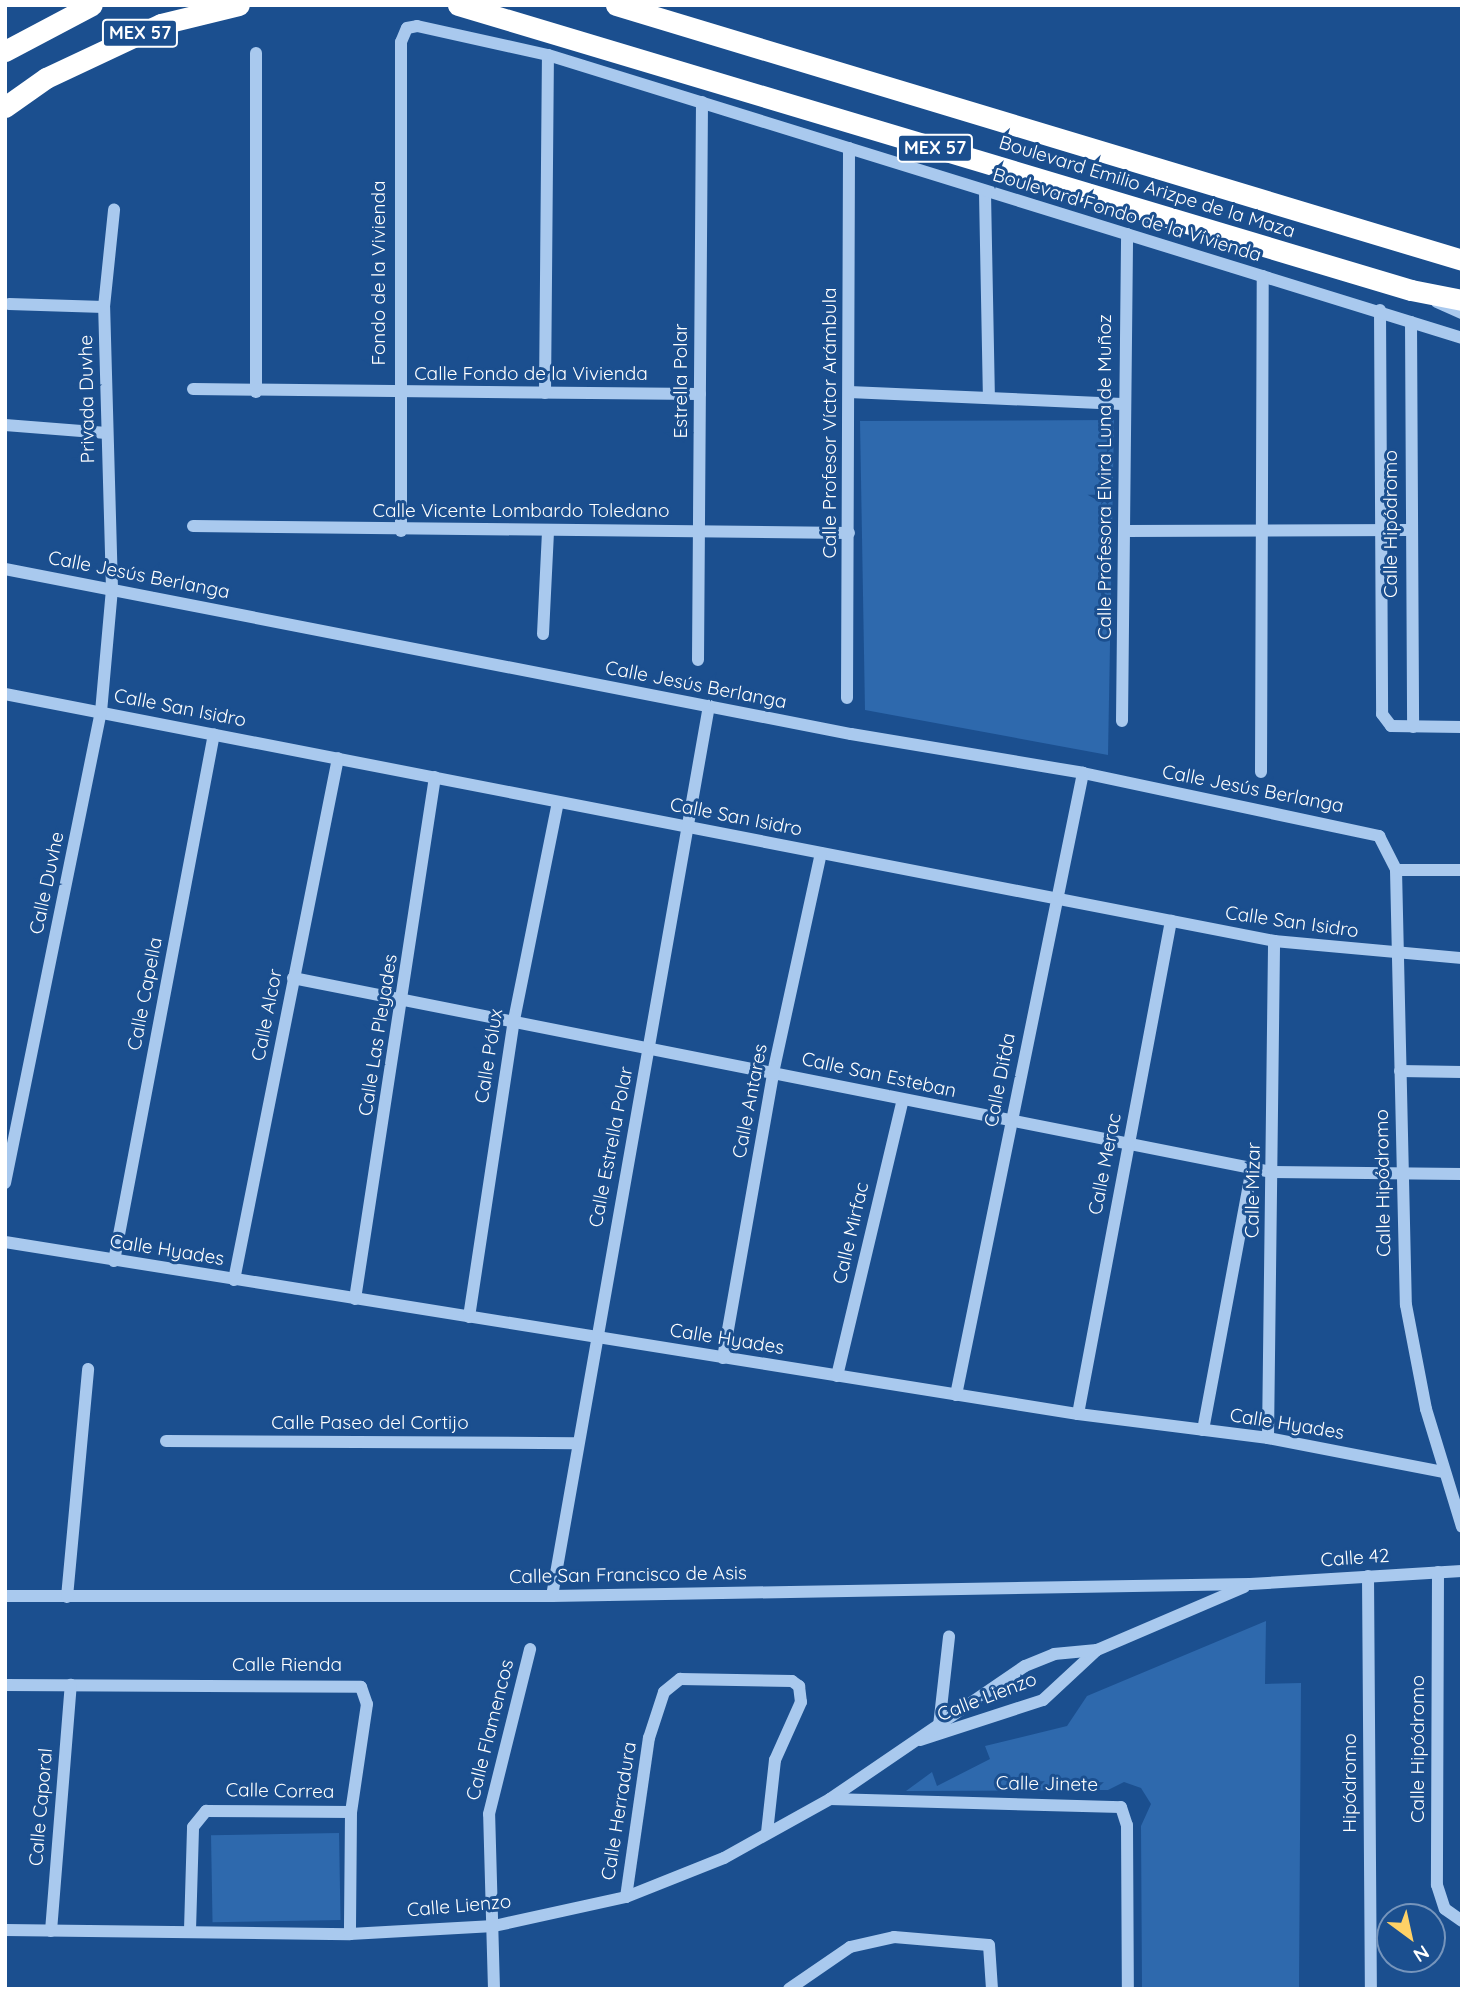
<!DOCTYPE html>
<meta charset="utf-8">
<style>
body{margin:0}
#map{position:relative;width:1467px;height:1994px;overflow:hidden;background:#1b4f8f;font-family:Quicksand,sans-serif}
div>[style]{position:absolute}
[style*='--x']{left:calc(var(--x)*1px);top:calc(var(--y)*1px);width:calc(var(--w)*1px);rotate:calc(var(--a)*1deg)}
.green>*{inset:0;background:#2e69ad;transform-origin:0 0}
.minor>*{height:12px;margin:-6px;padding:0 6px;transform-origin:6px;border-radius:6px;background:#a9c9ee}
.highway>*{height:21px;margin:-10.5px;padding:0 10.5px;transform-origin:10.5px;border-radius:10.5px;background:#fff}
span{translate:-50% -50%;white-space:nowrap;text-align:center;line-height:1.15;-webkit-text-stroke:6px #1b4f8f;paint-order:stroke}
.shield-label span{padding:2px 5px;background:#1b4f8f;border:2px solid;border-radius:5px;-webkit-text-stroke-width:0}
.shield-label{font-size:18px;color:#fff;font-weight:700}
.street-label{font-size:19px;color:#fff}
.frame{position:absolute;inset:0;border:7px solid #fff;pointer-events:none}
.north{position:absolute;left:1376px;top:1903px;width:70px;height:70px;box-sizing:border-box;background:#1b4f8f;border:2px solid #7695bc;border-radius:50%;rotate:147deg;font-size:19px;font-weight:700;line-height:28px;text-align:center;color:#fff}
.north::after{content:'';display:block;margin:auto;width:24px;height:32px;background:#ffd166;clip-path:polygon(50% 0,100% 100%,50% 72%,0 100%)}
</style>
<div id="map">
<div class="green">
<i style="clip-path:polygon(1114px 420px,1108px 755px,865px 710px,860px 421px)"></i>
<i style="clip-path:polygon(1266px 1621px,1265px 1684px,1301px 1683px,1299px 1989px,1142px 1989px,1141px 1826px,1151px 1804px,1141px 1788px,1124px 1782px,1108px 1790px,906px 1791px,932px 1772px,937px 1786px,990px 1759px,985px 1746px,1067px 1726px,1087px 1696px)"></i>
<i style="left:339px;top:1833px;width:87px;height:128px;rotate:89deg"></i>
</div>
<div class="minor">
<i style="--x:256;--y:53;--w:339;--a:90"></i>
<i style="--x:985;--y:193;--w:204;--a:88.9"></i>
<i style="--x:1437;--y:302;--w:27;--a:24"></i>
<i style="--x:9;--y:304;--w:95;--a:1.8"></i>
<i style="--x:1380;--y:310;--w:404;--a:89.7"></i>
<i style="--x:1382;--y:714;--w:15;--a:53"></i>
<i style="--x:1391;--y:726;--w:71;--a:0.8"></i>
<i style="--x:1411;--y:322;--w:405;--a:89.7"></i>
<i style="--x:193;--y:389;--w:507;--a:0.57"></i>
<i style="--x:849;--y:392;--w:273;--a:2.5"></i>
<i style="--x:545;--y:393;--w:338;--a:-89.5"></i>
<i style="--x:5;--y:425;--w:102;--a:4.5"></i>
<i style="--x:193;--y:526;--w:656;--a:0.61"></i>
<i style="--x:401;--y:531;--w:489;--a:-90"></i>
<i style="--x:401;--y:42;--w:15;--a:-67"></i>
<i style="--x:407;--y:28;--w:10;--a:-11"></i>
<i style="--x:417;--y:26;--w:134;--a:12.5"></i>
<i style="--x:548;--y:55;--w:957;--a:17.2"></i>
<i style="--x:1125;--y:531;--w:284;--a:-0.2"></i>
<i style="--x:5;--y:569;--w:862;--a:11.04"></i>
<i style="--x:851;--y:734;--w:235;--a:9.5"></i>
<i style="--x:1083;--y:773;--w:303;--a:12"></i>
<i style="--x:1379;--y:836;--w:38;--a:63"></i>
<i style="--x:1396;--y:870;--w:435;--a:88.7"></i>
<i style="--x:1406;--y:1305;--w:106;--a:79.1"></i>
<i style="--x:1426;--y:1409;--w:123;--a:73"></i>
<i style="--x:543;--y:634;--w:103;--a:-87.2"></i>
<i style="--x:698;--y:660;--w:558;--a:-89.59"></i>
<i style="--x:5;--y:694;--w:1293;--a:11.01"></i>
<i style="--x:1274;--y:941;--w:189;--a:5.2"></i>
<i style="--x:847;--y:698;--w:550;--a:-89.79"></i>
<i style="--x:1122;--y:721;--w:487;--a:-89.4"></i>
<i style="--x:1261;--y:772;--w:496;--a:-89.8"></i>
<i style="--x:1396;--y:870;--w:66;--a:0"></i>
<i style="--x:293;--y:978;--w:998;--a:11.21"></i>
<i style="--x:1272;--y:1172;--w:190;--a:0.6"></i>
<i style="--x:1400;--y:1071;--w:62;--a:0.9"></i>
<i style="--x:5;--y:1183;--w:481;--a:-78.5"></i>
<i style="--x:101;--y:712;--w:123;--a:-84.9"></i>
<i style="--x:112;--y:589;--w:282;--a:-91.6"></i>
<i style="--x:104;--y:307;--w:98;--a:-84.1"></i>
<i style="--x:5;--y:1242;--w:1087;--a:9.11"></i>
<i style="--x:1078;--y:1414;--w:192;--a:7.2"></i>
<i style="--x:1268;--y:1438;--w:178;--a:11"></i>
<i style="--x:114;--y:1261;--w:536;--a:-79.26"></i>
<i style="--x:234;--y:1280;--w:532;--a:-78.73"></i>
<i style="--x:355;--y:1299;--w:528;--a:-81.29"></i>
<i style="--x:469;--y:1317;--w:300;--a:-81.4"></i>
<i style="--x:514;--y:1020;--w:222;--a:-78.6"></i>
<i style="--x:723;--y:1358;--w:289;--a:-80"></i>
<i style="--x:773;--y:1073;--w:225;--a:-77.7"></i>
<i style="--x:837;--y:1376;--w:284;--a:-76.6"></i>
<i style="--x:956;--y:1395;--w:635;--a:-78.46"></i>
<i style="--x:1078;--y:1414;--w:502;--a:-79.32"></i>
<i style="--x:1203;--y:1430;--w:267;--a:-79.4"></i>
<i style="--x:1268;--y:1438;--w:497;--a:-89.3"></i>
<i style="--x:166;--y:1441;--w:409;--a:0.3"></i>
<i style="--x:1438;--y:1572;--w:313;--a:90.2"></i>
<i style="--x:1437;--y:1885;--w:25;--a:72"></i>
<i style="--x:1445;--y:1909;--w:21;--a:35"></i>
<i style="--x:1368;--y:1576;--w:413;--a:89.6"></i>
<i style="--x:5;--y:1596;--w:547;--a:0"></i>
<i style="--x:552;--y:1596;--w:698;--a:-0.98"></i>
<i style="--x:1250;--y:1584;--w:212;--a:-3.5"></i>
<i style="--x:552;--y:1596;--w:904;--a:-80"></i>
<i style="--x:67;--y:1597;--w:229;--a:-84.7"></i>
<i style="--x:5;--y:1685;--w:356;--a:0.3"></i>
<i style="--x:361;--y:1687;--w:18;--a:71"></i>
<i style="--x:367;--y:1704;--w:109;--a:98.4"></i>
<i style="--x:351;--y:1812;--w:122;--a:90.5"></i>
<i style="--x:939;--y:1726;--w:90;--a:-83.6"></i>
<i style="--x:920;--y:1740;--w:129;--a:-18"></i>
<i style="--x:1043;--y:1700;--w:74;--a:-42.8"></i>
<i style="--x:830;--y:1799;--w:291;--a:1.6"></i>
<i style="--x:1121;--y:1807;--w:19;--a:72"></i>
<i style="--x:1127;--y:1825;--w:164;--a:89.7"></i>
<i style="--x:626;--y:1897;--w:161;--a:-81.8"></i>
<i style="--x:649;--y:1738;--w:48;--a:-71.9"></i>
<i style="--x:664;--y:1692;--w:21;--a:-39"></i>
<i style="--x:680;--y:1679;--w:112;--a:1"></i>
<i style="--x:792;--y:1681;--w:9;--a:36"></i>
<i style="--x:799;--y:1686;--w:16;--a:83"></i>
<i style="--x:801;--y:1702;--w:64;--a:114.1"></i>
<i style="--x:775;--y:1760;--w:73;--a:96.3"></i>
<i style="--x:5;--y:1930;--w:345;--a:0.7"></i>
<i style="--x:350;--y:1934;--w:144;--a:-3.2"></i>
<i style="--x:494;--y:1926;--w:135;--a:-12.4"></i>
<i style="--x:626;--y:1897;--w:105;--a:-21.7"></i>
<i style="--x:724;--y:1858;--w:121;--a:-29.1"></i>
<i style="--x:830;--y:1799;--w:236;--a:-34.3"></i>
<i style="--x:1025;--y:1666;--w:31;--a:-22"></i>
<i style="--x:1054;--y:1654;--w:43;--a:-5.3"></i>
<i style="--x:1097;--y:1650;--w:160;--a:-23.2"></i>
<i style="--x:190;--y:1930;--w:103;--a:-88.3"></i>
<i style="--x:193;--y:1827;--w:21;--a:-51"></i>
<i style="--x:206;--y:1811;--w:145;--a:0.4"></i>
<i style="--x:51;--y:1931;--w:247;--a:-85.4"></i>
<i style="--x:494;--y:1989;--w:175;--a:-91.6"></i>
<i style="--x:489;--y:1814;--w:170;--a:-76"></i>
<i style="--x:789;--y:1989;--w:74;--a:-34.5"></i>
<i style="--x:850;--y:1947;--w:45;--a:-12.8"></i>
<i style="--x:894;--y:1937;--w:95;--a:4.8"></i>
<i style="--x:989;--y:1945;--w:44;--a:86.1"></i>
</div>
<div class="highway">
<i style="--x:458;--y:5;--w:995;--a:16.65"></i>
<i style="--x:1411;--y:290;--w:52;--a:11.1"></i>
<i style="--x:616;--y:5;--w:884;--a:16.77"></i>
<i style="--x:5;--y:51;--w:98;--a:-27.9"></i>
<i style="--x:5;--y:107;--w:50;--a:-35.3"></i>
<i style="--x:46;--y:78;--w:127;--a:-25.2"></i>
<i style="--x:161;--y:24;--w:80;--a:-13.7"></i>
</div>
<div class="shield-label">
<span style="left:140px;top:33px">MEX 57</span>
<span style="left:935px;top:148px">MEX 57</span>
</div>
<div class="street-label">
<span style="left:1147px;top:187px;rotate:17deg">Boulevard Emilio Arizpe de la Maza</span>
<span style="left:1127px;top:215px;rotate:17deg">Boulevard Fondo de la Vivienda</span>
<span style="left:379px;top:273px;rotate:-90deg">Fondo de la Vivienda</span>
<span style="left:531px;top:374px">Calle Fondo de la Vivienda</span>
<span style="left:681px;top:381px;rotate:-90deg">Estrella Polar</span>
<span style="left:87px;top:399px;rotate:-91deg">Privada Duvhe</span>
<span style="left:830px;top:423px;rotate:-90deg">Calle Profesor Víctor Arámbula</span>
<span style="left:1105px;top:477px;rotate:-90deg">Calle Profesora Elvira Luna de Muñoz</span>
<span style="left:521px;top:511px">Calle Vicente Lombardo Toledano</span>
<span style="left:1391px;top:524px;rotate:-90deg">Calle Hipódromo</span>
<span style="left:139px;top:575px;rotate:11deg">Calle Jesús Berlanga</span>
<span style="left:696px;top:685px;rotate:11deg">Calle Jesús Berlanga</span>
<span style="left:180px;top:708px;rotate:11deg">Calle San Isidro</span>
<span style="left:1253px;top:789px;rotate:11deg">Calle Jesús Berlanga</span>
<span style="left:736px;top:817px;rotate:11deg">Calle San Isidro</span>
<span style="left:47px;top:883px;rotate:-78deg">Calle Duvhe</span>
<span style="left:1292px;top:922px;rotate:8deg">Calle San Isidro</span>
<span style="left:145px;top:994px;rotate:-79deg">Calle Capella</span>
<span style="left:267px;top:1015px;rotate:-79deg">Calle Alcor</span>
<span style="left:378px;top:1035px;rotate:-81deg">Calle Las Pleyades</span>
<span style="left:489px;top:1056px;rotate:-81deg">Calle Pólux</span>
<span style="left:879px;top:1075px;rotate:12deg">Calle San Esteban</span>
<span style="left:1000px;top:1080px;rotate:-79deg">Calle Difda</span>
<span style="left:750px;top:1101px;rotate:-79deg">Calle Antares</span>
<span style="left:611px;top:1147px;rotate:-79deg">Calle Estrella Polar</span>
<span style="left:1105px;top:1164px;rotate:-79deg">Calle Merac</span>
<span style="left:1383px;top:1183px;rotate:-91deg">Calle Hipódromo</span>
<span style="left:1253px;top:1190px;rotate:-89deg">Calle Mizar</span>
<span style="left:851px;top:1233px;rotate:-77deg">Calle Mirfac</span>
<span style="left:167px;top:1250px;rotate:9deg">Calle Hyades</span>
<span style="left:727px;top:1339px;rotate:9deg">Calle Hyades</span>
<span style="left:370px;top:1423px">Calle Paseo del Cortijo</span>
<span style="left:1287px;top:1424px;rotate:9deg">Calle Hyades</span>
<span style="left:1355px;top:1558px;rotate:-4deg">Calle 42</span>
<span style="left:628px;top:1575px;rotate:-1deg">Calle San Francisco de Asis</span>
<span style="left:287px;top:1665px">Calle Rienda</span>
<span style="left:987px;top:1697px;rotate:-21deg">Calle Lienzo</span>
<span style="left:490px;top:1730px;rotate:-76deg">Calle Flamencos</span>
<span style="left:1418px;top:1749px;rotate:-90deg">Calle Hipódromo</span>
<span style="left:1350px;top:1783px;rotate:-90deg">Hipódromo</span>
<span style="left:1047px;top:1784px;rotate:1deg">Calle Jinete</span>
<span style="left:280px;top:1791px;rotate:1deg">Calle Correa</span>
<span style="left:41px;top:1807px;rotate:-85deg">Calle Caporal</span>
<span style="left:619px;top:1811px;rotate:-81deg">Calle Herradura</span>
<span style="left:459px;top:1906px;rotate:-5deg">Calle Lienzo</span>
</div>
<div class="frame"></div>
<div class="north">N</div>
</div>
